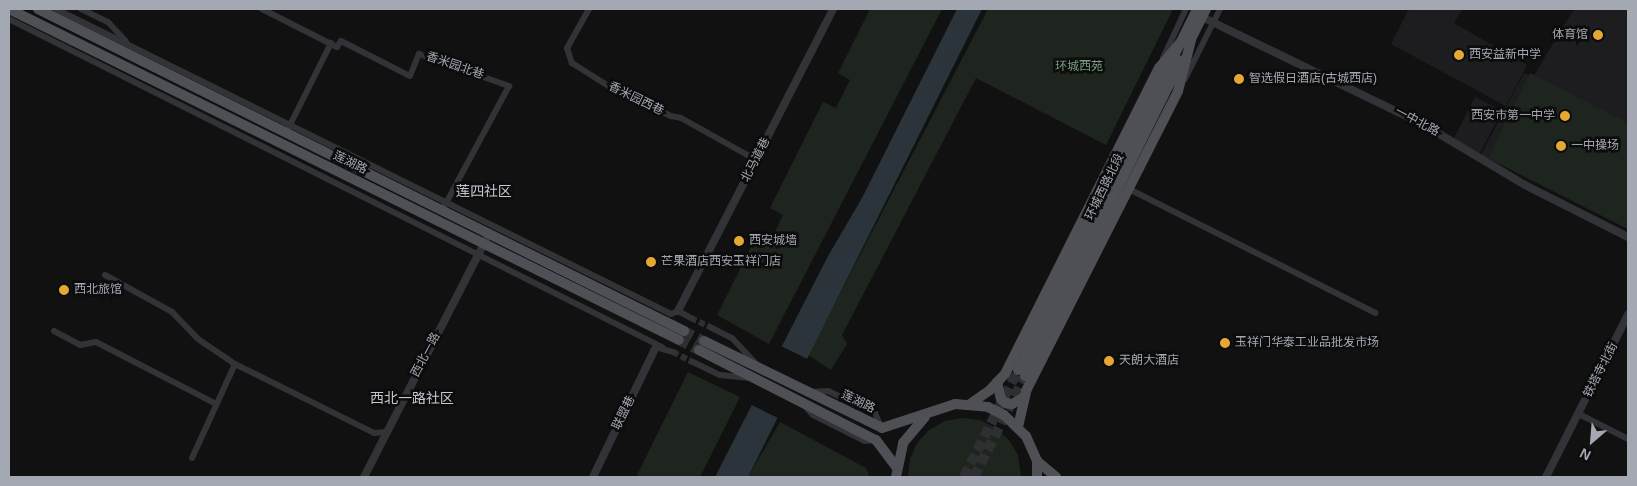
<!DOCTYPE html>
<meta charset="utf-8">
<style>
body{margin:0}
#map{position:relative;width:1637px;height:486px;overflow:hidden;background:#111112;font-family:Helvetica,"Noto Sans SC",sans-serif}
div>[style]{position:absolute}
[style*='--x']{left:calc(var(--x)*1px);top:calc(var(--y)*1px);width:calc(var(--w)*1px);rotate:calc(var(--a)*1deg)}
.built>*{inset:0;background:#1d1d1f;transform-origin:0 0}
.green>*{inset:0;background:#1e251e}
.water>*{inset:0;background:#2b343a}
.pier>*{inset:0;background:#111112;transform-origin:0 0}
.minor-tunnel>*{height:6px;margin-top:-3px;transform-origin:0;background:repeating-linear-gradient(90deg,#2e2f32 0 6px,transparent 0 9px)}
.primary-tunnel>*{height:10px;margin-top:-5px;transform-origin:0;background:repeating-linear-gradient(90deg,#2e2f32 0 10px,transparent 0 15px)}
.minor>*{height:6px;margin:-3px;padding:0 3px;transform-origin:3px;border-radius:3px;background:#323337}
.tertiary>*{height:8px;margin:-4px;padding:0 4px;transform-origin:4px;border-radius:4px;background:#323337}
.primary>*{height:10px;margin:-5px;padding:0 5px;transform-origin:5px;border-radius:5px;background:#4f5056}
.dots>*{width:14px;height:14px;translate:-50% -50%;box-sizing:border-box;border:2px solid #0c0c0d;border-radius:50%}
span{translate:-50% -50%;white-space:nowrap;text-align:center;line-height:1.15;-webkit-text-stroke:5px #0c0c0d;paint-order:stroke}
.poi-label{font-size:12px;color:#a3a8b2}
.right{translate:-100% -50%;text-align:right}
.left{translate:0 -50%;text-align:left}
.street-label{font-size:12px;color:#a3a8b2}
.park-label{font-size:12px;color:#7b9d7d}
.neighbourhood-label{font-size:14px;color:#c4c7cf}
.frame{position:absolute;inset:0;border:10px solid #a3a8b2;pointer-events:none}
.north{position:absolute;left:1567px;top:416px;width:50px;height:50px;-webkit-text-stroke:4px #0c0c0d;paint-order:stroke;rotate:207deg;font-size:14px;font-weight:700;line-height:20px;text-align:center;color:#a3a8b2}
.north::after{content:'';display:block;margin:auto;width:18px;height:22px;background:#a3a8b2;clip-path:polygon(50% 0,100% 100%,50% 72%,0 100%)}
</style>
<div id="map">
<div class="built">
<i style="clip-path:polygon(1409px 9px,1462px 9px,1454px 23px,1527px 65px,1506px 106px,1391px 44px)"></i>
<i style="clip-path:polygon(1574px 9px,1628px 9px,1628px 229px,1481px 155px,1524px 73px,1533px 77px)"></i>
<i style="left:1475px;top:97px;width:30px;height:48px;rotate:27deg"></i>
</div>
<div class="green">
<i style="clip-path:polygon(870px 9px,942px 9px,769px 344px,717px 315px,756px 237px,769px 244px,783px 215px,770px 208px,823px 102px,836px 108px,850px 80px,838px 73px)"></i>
<i style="clip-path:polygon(988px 9px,1173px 9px,1106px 145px,976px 78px,842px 335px,847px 344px,831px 370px,808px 355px)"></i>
<i style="clip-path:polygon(1530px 73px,1628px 123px,1628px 229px,1488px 158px)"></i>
<i style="clip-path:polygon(688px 372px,740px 397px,700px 477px,642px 477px,637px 475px)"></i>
<i style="clip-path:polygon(962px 418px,980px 420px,996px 428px,1009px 440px,1018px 455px,1021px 477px,908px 477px,910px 459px,917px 443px,929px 430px,945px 421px)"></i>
<i style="clip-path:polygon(780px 422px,866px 468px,870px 477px,748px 477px)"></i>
</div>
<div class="water">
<i style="clip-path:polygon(957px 9px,982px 9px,748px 477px,715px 477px,828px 256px,862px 198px)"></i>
</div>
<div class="pier">
<i style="left:779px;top:345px;width:34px;height:66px;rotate:26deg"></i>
</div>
<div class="minor-tunnel">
<i style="--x:691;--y:318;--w:21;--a:25"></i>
<i style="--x:673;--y:352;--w:22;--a:27"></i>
</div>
<div class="primary-tunnel">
<i style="--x:684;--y:331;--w:22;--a:27"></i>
<i style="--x:679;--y:340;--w:22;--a:27"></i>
<i style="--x:964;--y:477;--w:120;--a:-63.2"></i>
<i style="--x:974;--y:477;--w:113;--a:-63.2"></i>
</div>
<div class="minor">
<i style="--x:56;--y:9;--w:686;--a:26.38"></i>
<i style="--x:671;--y:314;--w:8;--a:-23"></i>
<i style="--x:678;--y:311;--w:15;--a:28"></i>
<i style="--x:81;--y:9;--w:30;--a:26"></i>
<i style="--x:108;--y:22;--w:26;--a:47"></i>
<i style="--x:262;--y:9;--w:84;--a:26.9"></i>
<i style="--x:337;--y:47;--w:7;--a:-56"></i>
<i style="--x:341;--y:41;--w:77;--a:26.9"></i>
<i style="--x:410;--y:76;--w:24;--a:-68"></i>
<i style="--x:419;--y:54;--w:96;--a:19.6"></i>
<i style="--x:509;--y:86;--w:135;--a:118.3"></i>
<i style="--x:589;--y:9;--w:45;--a:119.4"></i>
<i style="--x:567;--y:48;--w:16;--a:72"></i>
<i style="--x:572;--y:63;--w:45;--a:32.3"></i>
<i style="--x:610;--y:87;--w:68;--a:25.4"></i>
<i style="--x:671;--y:116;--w:10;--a:11"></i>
<i style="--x:681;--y:118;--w:86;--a:29.2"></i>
<i style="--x:9;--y:19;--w:731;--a:26.67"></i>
<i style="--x:1163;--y:58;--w:54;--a:-64.9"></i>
<i style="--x:1185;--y:79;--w:78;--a:-63.4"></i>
<i style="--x:289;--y:127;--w:94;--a:-63.4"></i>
<i style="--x:1129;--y:189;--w:276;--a:26.7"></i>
<i style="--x:105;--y:275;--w:77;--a:28.9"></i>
<i style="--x:172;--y:312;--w:37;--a:46"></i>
<i style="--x:198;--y:339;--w:45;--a:34"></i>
<i style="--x:235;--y:364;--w:155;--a:26.4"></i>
<i style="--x:374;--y:433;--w:12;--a:-5"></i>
<i style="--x:710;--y:327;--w:25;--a:27"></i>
<i style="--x:732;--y:338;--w:37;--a:47"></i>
<i style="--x:54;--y:331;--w:30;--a:28"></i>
<i style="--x:80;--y:345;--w:16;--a:-11"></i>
<i style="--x:96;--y:342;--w:135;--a:27.3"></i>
<i style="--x:659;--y:348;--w:15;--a:16"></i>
<i style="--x:693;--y:362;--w:30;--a:26"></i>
<i style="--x:720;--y:375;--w:29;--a:6"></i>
<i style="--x:810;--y:392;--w:18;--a:-3"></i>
<i style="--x:828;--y:391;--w:52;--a:25.1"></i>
<i style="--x:875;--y:413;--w:15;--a:67"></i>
<i style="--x:804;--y:405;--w:13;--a:48"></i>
<i style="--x:813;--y:415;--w:58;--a:26.6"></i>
<i style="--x:865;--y:441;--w:9;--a:-6"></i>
<i style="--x:1579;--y:414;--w:55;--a:27"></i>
<i style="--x:192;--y:458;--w:103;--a:-65.4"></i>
</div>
<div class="tertiary">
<i style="--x:1202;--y:17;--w:249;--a:25.9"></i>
<i style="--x:1426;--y:126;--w:115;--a:30.8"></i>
<i style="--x:1525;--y:185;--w:115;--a:26.8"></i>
<i style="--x:678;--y:311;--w:339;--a:-62.8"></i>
<i style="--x:364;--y:477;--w:267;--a:-62.8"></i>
<i style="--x:593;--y:477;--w:142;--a:-64.2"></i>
<i style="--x:1546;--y:477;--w:182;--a:-63.2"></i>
</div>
<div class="primary">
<i style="--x:9;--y:9;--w:747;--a:26.29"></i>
<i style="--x:38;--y:9;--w:722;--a:26.49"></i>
<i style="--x:1188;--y:45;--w:40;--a:-63.4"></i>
<i style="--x:704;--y:341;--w:198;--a:26"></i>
<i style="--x:882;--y:428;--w:77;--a:-18.2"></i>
<i style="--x:955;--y:404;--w:33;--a:5"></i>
<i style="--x:988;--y:407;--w:18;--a:27"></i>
<i style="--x:1004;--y:415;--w:30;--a:44"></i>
<i style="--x:1026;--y:436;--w:27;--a:66"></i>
<i style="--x:1037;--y:461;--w:16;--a:90"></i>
<i style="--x:699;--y:350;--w:199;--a:27"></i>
<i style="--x:876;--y:440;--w:34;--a:53"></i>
<i style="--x:1018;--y:370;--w:403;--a:-63.6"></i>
<i style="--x:1025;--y:376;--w:352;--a:-63.7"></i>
<i style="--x:997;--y:382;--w:17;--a:77"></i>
<i style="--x:1001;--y:399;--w:6;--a:39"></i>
<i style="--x:1006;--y:403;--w:6;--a:9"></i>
<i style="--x:1012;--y:404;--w:14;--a:-30"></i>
<i style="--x:970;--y:404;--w:24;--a:-35"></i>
<i style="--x:990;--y:390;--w:22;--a:-47"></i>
<i style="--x:1005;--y:374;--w:343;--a:-63.3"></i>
<i style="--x:1159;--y:68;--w:33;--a:-50"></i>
<i style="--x:1018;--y:427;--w:37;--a:-77"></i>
<i style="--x:1026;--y:391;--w:336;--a:-63.1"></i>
<i style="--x:1178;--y:91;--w:53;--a:-75.7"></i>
<i style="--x:1037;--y:461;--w:25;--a:40"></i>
<i style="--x:896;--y:477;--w:35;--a:-78"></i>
<i style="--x:903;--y:443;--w:34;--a:-50"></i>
</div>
<div class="dots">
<i style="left:1598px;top:35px;background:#e6a835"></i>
<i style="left:1459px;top:55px;background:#e6a835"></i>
<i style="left:1239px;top:79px;background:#e6a835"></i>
<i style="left:1565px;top:116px;background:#e6a835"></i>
<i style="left:1561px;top:146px;background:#e6a835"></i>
<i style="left:739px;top:241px;background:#e6a835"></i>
<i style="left:651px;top:262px;background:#e6a835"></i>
<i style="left:64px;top:290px;background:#e6a835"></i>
<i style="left:1225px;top:343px;background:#e6a835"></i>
<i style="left:1109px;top:361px;background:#e6a835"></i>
</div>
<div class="poi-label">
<span class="right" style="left:1588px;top:35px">体育馆</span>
<span class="left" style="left:1469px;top:55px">西安益新中学</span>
<span class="left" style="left:1249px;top:79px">智选假日酒店(古城西店)</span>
<span class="right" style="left:1555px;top:116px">西安市第一中学</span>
<span class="left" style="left:1571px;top:146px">一中操场</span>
<span class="left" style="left:749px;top:241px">西安城墙</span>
<span class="left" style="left:661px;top:262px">芒果酒店西安玉祥门店</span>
<span class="left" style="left:74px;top:290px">西北旅馆</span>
<span class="left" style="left:1235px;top:343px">玉祥门华泰工业品批发市场</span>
<span class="left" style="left:1119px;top:361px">天朗大酒店</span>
</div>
<div class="street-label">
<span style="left:455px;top:66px;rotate:19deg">香米园北巷</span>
<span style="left:636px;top:99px;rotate:26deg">香米园西巷</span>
<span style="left:1417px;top:122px;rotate:28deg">一中北路</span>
<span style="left:756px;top:160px;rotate:-63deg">北马道巷</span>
<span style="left:350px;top:163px;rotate:26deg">莲湖路</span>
<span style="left:1105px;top:187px;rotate:-64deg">环城西路北段</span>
<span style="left:426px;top:355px;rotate:-62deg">西北一路</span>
<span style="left:1601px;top:370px;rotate:-63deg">铁塔寺北街</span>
<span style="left:858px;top:402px;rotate:26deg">莲湖路</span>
<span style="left:624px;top:413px;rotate:-64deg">联盟巷</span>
</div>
<div class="park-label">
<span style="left:1079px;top:67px">环城西苑</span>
</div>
<div class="neighbourhood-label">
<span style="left:484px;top:191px">莲四社区</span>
<span style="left:412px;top:398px">西北一路社区</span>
</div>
<div class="frame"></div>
<div class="north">N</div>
</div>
